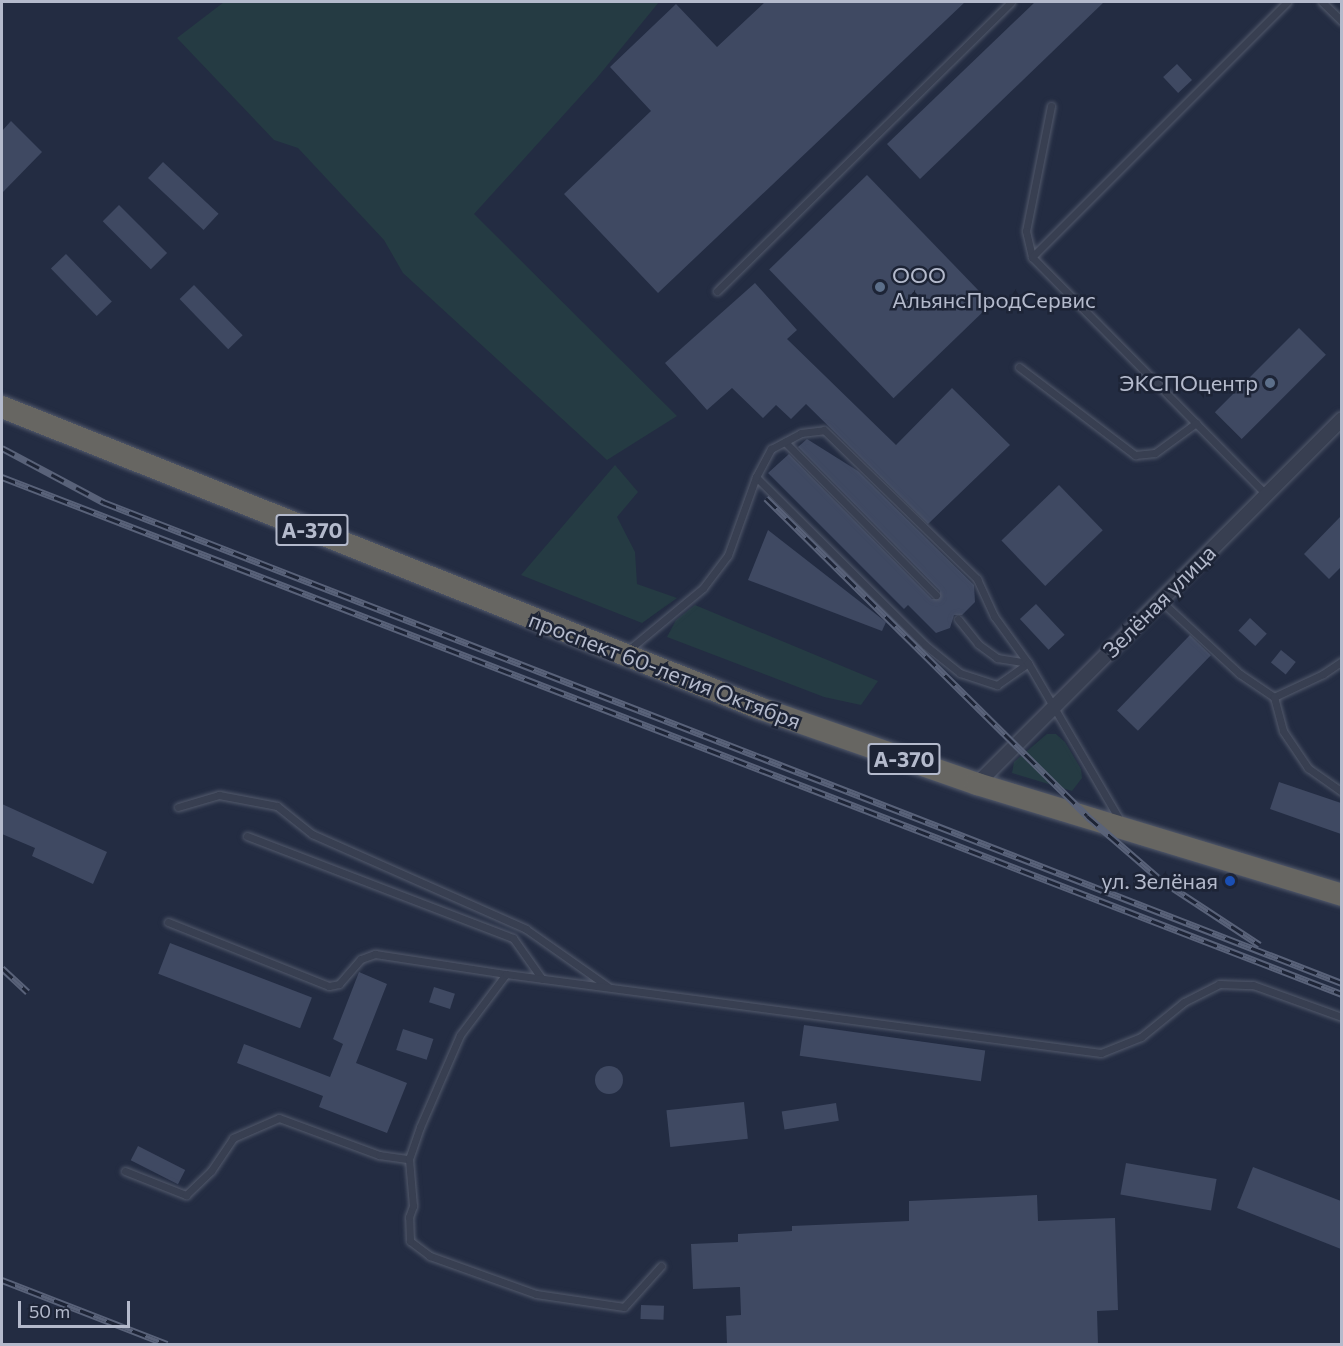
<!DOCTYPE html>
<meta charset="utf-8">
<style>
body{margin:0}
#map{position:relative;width:1343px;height:1346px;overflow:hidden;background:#232c42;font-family:Commissioner,sans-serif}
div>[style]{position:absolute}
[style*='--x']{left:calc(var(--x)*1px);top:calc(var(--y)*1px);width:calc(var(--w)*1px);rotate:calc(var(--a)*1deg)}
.green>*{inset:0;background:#253b43}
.building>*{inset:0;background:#3f4962;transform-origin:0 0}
.round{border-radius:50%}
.roads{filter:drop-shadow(0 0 2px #535a6c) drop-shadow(0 0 2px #535a6c)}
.service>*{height:7px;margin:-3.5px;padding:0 3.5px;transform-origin:3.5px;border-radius:3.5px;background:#383f51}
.minor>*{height:14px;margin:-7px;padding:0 7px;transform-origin:7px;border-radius:7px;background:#383f51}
.trunk>*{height:22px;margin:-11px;padding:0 11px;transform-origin:11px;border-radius:11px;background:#676662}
.rail>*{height:7px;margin-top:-3.5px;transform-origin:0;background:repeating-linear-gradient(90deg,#1d2436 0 14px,#596279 0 28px);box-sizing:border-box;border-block:2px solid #596279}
.dots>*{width:16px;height:16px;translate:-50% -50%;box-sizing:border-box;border:3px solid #1d2436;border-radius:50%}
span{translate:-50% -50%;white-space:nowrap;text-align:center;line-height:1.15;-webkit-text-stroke:5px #1d2436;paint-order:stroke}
.shield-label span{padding:2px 4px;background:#1d2436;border:2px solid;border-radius:4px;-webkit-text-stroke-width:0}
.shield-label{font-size:21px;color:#b4bacc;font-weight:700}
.poi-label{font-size:22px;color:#b4bacc}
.left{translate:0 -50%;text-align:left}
.right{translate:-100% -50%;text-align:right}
.street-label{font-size:22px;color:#b4bacc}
.frame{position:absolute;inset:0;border:3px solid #b4bacc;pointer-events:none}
.scale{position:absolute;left:18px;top:1301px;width:112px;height:27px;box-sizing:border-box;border:3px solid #b4bacc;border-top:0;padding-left:8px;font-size:18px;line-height:21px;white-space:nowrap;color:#b4bacc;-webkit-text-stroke:4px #1d2436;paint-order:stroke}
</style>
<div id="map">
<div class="green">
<i style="clip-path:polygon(224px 2px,659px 2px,596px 79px,474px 214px,677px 416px,607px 460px,403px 273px,384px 240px,298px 148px,274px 140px,177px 38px)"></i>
<i style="clip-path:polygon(615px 465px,638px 492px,617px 517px,635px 552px,637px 584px,677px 598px,642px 623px,521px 575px)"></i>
<i style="clip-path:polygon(695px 605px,878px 681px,861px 705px,824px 697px,667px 637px,676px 620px)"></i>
<i style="clip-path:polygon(1047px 734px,1056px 734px,1065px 742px,1081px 769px,1082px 778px,1072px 791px,1012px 773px,1014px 762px)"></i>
</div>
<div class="building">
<i style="clip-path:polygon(765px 2px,965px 2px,658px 293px,564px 194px,651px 111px,610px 67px,676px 4px,717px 47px)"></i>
<i style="clip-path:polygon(1035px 2px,1104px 2px,920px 179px,887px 144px)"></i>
<i style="left:1177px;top:64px;width:22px;height:19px;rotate:47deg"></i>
<i style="clip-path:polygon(11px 121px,42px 152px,2px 193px,2px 131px)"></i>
<i style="left:163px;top:162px;width:76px;height:22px;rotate:43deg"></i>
<i style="left:867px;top:175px;width:179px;height:136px;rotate:46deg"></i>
<i style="left:119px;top:205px;width:68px;height:23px;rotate:45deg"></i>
<i style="left:66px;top:254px;width:66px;height:21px;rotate:46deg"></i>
<i style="clip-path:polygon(755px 283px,797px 330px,787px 339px,896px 445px,952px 388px,1010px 445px,928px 524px,806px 404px,791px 419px,776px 405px,763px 418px,732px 388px,707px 410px,665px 363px)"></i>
<i style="left:194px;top:285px;width:70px;height:20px;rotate:46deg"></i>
<i style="left:1299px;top:328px;width:38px;height:119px;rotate:45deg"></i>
<i style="clip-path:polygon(807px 439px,858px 471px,974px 585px,975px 602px,962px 615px,954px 615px,950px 628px,936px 633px,908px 605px,904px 609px,768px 473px,789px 454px,932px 599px,939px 599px,940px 591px,798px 447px)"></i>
<i style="left:1059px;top:485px;width:63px;height:80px;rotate:46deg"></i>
<i style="clip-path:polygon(1341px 516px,1341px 567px,1329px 579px,1304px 554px)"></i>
<i style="clip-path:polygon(768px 530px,886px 622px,882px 631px,748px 580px)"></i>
<i style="left:1036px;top:604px;width:42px;height:22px;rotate:47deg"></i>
<i style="left:1250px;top:618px;width:23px;height:17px;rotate:43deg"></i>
<i style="left:1190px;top:635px;width:29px;height:105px;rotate:44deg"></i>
<i style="left:1281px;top:650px;width:19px;height:16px;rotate:39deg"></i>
<i style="clip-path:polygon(1279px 782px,1341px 803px,1341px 834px,1270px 809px)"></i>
<i style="clip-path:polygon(2px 804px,107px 852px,93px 884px,32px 856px,35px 848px,2px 834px)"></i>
<i style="left:170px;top:943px;width:152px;height:33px;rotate:21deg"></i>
<i style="clip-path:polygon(359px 972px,387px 984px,356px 1063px,407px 1083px,387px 1133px,319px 1107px,323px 1096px,237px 1063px,244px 1044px,330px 1077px,343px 1044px,333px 1039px)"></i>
<i style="left:434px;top:987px;width:22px;height:16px;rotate:18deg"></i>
<i style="left:804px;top:1025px;width:183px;height:31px;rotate:8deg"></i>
<i style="left:403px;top:1029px;width:32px;height:22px;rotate:18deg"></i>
<i class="round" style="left:595px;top:1066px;width:28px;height:28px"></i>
<i style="left:744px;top:1102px;width:37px;height:78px;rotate:84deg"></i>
<i style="left:836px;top:1103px;width:18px;height:55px;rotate:81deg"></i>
<i style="left:138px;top:1146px;width:53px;height:16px;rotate:27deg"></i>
<i style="left:1126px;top:1163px;width:92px;height:32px;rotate:10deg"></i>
<i style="clip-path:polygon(1253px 1167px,1341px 1201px,1341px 1249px,1237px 1208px)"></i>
<i style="clip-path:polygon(1037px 1195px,1038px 1221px,1115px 1218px,1118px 1310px,1097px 1311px,1098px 1344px,727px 1344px,726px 1316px,741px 1315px,740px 1287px,693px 1289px,691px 1244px,738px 1242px,738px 1234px,792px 1231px,792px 1226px,909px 1221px,909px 1201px)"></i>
<i style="left:641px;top:1305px;width:23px;height:14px;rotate:2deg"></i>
</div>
<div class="roads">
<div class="service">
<i style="--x:1322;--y:2;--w:28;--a:44"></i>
<i style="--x:1051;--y:106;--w:127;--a:101.3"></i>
<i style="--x:1026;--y:231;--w:27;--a:77"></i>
<i style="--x:1032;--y:257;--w:333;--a:45.4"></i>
<i style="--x:1032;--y:257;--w:361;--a:-45"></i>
<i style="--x:717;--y:291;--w:412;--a:-44.5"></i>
<i style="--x:1019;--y:367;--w:146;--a:37.2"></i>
<i style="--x:1135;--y:455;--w:20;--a:-6"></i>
<i style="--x:1155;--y:453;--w:51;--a:-36.2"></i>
<i style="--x:785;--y:442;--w:215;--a:45.4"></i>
<i style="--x:756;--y:477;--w:238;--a:44.8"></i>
<i style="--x:925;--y:645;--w:45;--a:38.7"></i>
<i style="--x:960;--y:673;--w:39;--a:18"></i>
<i style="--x:997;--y:685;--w:38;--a:-35"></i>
<i style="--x:1160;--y:600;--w:109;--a:42.8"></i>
<i style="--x:1240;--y:674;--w:41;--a:34.1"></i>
<i style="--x:1274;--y:697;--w:54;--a:-25.1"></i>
<i style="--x:1323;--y:674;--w:23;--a:-34"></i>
<i style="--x:958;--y:619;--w:32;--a:51"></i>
<i style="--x:978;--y:644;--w:24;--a:36"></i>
<i style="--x:997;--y:658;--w:31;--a:9"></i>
<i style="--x:626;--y:652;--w:100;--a:-39.7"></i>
<i style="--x:703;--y:588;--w:41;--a:-52.9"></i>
<i style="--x:728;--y:555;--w:83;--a:-70.3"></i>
<i style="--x:756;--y:477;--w:32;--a:-62"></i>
<i style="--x:771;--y:449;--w:34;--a:-28"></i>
<i style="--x:801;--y:433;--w:23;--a:-7"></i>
<i style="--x:824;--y:430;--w:214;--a:44.2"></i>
<i style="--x:977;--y:579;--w:41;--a:65.3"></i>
<i style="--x:994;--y:616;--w:58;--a:54.1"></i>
<i style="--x:1028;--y:663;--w:184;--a:59.7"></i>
<i style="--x:1274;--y:697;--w:35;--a:75"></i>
<i style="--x:1283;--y:731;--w:45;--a:56"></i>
<i style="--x:1308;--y:768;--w:42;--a:35.2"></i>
<i style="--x:178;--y:807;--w:43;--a:-16.3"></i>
<i style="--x:219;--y:795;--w:59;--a:10.7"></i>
<i style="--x:277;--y:806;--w:45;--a:38.7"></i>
<i style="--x:312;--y:834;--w:234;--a:23.9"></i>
<i style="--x:526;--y:929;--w:99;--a:35.1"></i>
<i style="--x:247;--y:836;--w:285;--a:21"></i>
<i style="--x:513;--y:938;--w:50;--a:54.7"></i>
<i style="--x:168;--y:922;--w:173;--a:21.7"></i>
<i style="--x:329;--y:986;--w:10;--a:-11"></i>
<i style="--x:339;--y:984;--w:33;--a:-49"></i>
<i style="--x:361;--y:959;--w:15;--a:-20"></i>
<i style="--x:375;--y:954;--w:133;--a:8.7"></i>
<i style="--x:125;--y:1171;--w:66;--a:21.5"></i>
<i style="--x:186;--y:1195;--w:35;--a:-44"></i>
<i style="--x:211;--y:1171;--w:40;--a:-56"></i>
<i style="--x:233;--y:1138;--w:50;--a:-23.5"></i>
<i style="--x:279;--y:1118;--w:107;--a:20.3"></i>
<i style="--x:379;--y:1155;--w:30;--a:8"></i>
<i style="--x:661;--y:1266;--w:55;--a:132.1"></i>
<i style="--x:624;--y:1307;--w:89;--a:-171.6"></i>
<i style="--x:536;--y:1294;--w:113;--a:-160.3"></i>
<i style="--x:430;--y:1256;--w:25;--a:-143"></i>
<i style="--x:410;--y:1241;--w:24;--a:-92"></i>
<i style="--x:409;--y:1217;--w:12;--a:-70"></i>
<i style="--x:413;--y:1206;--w:47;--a:-94.9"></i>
<i style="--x:409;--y:1159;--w:34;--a:-71"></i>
<i style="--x:420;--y:1127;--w:100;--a:-66.5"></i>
<i style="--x:460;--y:1035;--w:76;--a:-53"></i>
<i style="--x:506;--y:974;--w:600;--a:7.56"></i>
<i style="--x:1101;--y:1053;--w:43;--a:-21.8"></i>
<i style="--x:1141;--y:1037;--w:55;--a:-39.1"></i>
<i style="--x:1184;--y:1002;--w:39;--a:-27"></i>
<i style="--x:1219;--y:984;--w:34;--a:2"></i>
<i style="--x:1253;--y:985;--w:95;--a:19.8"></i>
</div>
<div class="minor">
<i style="--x:977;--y:784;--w:516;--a:-45"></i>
</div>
<div class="trunk">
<i style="--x:2;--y:407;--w:815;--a:21.68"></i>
<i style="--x:759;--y:708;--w:231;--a:19.2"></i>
<i style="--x:977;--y:784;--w:382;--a:16.9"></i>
</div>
</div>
<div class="rail">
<i style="--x:2;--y:448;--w:115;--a:28.1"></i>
<i style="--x:103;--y:502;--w:1329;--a:21.22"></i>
<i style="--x:2;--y:477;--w:1436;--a:21.1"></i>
<i style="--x:766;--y:498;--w:452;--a:44.7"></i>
<i style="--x:1087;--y:816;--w:98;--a:40.9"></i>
<i style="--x:1161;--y:880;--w:118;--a:33.3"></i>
<i style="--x:2;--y:968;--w:35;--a:43"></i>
<i style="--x:2;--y:1280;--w:177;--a:21.2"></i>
</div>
<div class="dots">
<i style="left:880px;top:287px;background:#5c6f8a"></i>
<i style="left:1270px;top:383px;background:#5c6f8a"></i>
<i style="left:1230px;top:881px;background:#1a4fb4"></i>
</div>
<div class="shield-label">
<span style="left:312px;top:530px">А-370</span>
<span style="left:904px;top:759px">А-370</span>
</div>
<div class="poi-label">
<span class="left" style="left:892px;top:287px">ООО<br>АльянсПродСервис</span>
<span class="right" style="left:1258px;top:383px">ЭКСПОцентр</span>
<span class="right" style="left:1218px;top:881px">ул. Зелёная</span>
</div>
<div class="street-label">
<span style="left:1159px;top:601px;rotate:-45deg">Зелёная улица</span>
<span style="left:665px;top:670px;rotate:21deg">проспект 60-летия Октября</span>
</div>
<div class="frame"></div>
<div class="scale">50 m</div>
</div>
